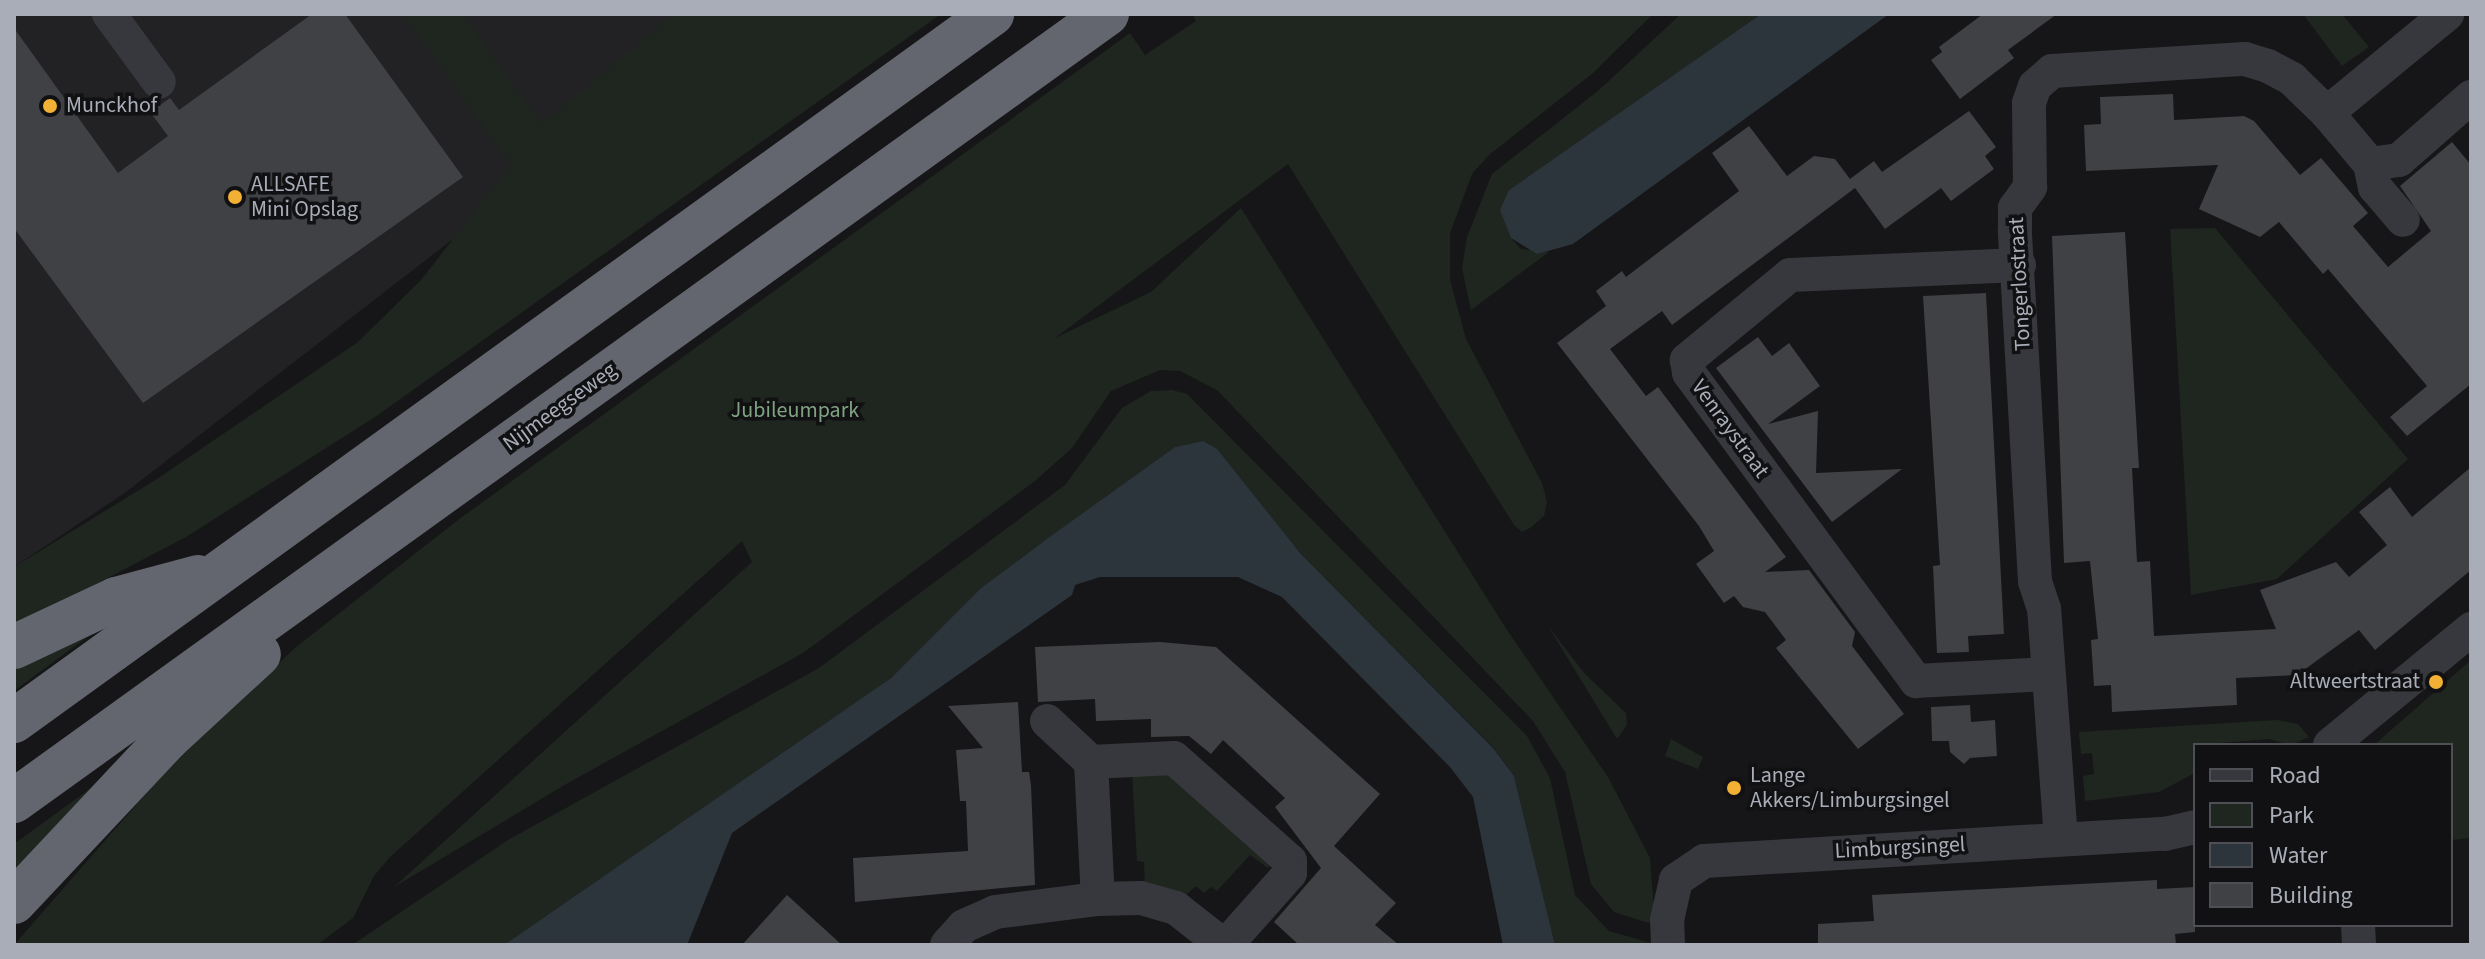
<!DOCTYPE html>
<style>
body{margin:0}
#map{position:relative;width:2485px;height:959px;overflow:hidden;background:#161618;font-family:"Source Sans 3",sans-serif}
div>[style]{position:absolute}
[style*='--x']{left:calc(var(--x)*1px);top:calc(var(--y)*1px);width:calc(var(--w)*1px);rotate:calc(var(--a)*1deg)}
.built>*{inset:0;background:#222225}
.green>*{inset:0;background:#1e261f}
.water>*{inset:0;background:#2c353c}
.building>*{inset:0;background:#404145}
.minor>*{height:34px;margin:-17px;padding:0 17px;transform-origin:17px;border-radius:17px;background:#37383d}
.motorway>*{height:44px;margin:-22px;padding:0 22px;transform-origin:22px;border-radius:22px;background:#63666e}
.dots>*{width:22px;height:22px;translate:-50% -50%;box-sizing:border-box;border:4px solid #111113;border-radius:50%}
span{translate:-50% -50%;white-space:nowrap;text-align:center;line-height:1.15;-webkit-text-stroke:7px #111113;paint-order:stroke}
.poi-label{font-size:22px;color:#a8adb8}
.left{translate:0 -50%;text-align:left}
.right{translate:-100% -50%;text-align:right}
.street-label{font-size:22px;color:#a8adb8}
.park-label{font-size:22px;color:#7fa381}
.frame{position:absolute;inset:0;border:16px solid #a8adb8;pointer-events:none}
.legend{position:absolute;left:2193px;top:743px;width:260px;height:184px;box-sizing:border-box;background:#111113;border:2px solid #4d4f55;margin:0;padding:10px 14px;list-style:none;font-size:24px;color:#a8adb8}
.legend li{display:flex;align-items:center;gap:16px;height:40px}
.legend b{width:40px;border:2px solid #4d4f55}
</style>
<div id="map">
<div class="built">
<i style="clip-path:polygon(14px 14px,744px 14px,126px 492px,14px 567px)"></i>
</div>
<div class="green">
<i style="clip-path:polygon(403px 14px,462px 14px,542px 124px,674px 14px,941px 14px,375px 417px,186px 537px,14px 627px,14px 567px,157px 479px,358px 342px,421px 280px,511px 165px)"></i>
<i style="clip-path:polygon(1192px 14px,1653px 14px,1593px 73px,1490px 154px,1472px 174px,1450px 233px,1450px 280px,1466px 339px,1542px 483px,1547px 502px,1544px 516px,1530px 528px,1522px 532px,1514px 525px,1288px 164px,1055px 338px,1151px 292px,1241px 208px,1507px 630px,1608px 777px,1650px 858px,1655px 925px,1614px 912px,1591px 884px,1565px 772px,1533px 721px,1217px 390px,1180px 371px,1160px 370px,1111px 391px,1072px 448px,1035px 481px,803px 653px,568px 783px,394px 887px,752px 562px,742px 541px,390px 857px,374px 876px,353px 918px,317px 945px,14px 945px,177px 758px,295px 648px,458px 520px,1130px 33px,1145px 55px,1196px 21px)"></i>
<i style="clip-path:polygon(1681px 14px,1761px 14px,1509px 190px,1511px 238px,1521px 249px,1549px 252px,1471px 310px,1462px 268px,1467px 237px,1492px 174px,1599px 90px)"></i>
<i style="clip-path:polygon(2303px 14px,2342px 14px,2369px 47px,2342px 66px)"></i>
<i style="clip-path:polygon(2215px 228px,2408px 459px,2277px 579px,2191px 595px,2170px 229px)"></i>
<i style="clip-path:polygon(1172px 390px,1187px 394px,1527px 736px,1550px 778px,1575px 895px,1609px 931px,1658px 945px,1555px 945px,1514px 776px,1494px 748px,1300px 553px,1203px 441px,1175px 447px,1048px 538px,981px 588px,891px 678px,504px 945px,352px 945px,508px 840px,819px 668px,1065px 485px,1122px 408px,1151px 391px)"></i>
<i style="clip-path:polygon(120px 613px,14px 691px,14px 660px)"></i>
<i style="clip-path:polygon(1548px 626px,1585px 674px,1626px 713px,1627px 725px,1617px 739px)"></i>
<i style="clip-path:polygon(2471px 660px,2471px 838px,2451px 840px,2451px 745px,2374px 745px)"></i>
<i style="clip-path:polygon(2277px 720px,2298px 724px,2309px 737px,2291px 745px,2269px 739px,2195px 745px,2195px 773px,2159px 792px,2085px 801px,2083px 776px,2094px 774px,2092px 753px,2081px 754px,2079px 732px)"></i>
<i style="clip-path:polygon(1671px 739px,1703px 757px,1698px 769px,1665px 756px)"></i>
<i style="clip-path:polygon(146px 748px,14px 889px,14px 844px)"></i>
<i style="clip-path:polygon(1169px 769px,1273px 863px,1268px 868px,1250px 855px,1217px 891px,1211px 887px,1204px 893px,1196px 886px,1184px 897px,1145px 885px,1144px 862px,1137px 861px,1132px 772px)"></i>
</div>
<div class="water">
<i style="clip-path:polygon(1761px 14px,1889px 14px,1573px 244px,1537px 254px,1511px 238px,1500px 210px,1509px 190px)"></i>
<i style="clip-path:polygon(1203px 441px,1217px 449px,1300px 553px,1494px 749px,1514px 776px,1555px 945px,1503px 945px,1473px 797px,1450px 767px,1282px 597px,1238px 577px,1100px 577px,1075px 585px,1072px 595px,732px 833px,687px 945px,504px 945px,891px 678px,981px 588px,1048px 538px,1175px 447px)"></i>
</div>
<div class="building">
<i style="clip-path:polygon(312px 14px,345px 14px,463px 177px,143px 403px,14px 228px,14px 28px,118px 173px,168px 136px,150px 112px,170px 98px,179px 110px)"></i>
<i style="clip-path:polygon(1983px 14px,2057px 14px,2008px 50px,2014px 58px,1960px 99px,1931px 60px,1942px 52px,1939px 47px)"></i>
<i style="clip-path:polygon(2173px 94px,2174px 120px,2244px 116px,2254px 121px,2300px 175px,2321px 158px,2368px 213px,2353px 226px,2388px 267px,2431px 231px,2400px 186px,2452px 142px,2471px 165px,2471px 384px,2407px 436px,2390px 417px,2427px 386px,2328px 269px,2323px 274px,2279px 222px,2260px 237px,2199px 209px,2218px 165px,2086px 171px,2084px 125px,2101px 124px,2100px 97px)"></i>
<i style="clip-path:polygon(1969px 111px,1996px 147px,1985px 156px,1994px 169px,1951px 201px,1941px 188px,1885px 229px,1855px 188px,1672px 325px,1662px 311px,1610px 349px,1646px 396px,1658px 387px,1786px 557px,1765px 572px,1809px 570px,1855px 632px,1852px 646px,1904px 714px,1858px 749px,1776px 648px,1786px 640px,1765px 612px,1743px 607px,1734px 596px,1724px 603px,1696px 564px,1714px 551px,1699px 526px,1557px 343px,1606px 306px,1596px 291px,1622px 271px,1626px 277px,1739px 191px,1712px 153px,1749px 126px,1787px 176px,1814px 156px,1835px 159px,1850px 179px,1874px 161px,1882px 172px)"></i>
<i style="clip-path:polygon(2125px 232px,2139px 468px,2132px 468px,2137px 562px,2150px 561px,2154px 636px,2276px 629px,2260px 590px,2336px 562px,2349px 577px,2387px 545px,2359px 512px,2390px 487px,2412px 517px,2471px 467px,2471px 570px,2375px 650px,2359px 630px,2297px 675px,2236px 678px,2237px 705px,2112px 712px,2111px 685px,2094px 686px,2091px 640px,2098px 639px,2090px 561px,2064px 563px,2052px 236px)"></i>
<i style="clip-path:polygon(1986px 293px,2004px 634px,1968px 636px,1969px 652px,1937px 653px,1933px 566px,1940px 565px,1923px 296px)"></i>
<i style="clip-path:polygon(1758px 337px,1772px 356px,1789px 343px,1820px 386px,1768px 424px,1818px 411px,1816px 473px,1902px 469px,1832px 522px,1716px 368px)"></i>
<i style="clip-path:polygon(1160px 642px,1216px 647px,1380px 794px,1334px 846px,1396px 903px,1375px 925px,1399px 945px,1299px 945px,1274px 922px,1321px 868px,1275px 807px,1285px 798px,1223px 740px,1211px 754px,1189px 736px,1151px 737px,1151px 719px,1096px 721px,1095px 699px,1038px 702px,1035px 647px)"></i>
<i style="clip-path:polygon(1018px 702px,1022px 772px,1029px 772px,1031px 785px,1035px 885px,855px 902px,853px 858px,968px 851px,966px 801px,960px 801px,956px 750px,983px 748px,948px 706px)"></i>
<i style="clip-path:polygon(1970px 705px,1971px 722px,1995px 720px,1997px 756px,1970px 758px,1964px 764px,1950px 752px,1949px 741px,1932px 741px,1931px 707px)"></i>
<i style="clip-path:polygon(2157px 880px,2157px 889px,2195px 887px,2195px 932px,2175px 934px,2176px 945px,1818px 945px,1818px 924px,1874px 921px,1872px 895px)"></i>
<i style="clip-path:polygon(787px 895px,842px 945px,742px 945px)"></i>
</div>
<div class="minor">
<i style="--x:109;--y:14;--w:84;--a:53.7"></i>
<i style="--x:2327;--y:113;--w:156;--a:-39.5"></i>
<i style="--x:2370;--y:164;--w:29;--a:-8"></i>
<i style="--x:2399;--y:160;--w:96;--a:-41.2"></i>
<i style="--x:2019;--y:265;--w:229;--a:177.5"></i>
<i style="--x:1790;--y:275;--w:134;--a:140.5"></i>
<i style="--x:1687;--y:360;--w:13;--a:81"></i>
<i style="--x:1689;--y:373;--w:383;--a:53.6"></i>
<i style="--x:1916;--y:681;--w:132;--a:-3"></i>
<i style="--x:1047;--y:721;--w:60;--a:43"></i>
<i style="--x:1091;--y:762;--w:83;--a:-2.8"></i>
<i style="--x:1174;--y:758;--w:155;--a:41.6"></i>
<i style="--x:1290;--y:861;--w:12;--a:90"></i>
<i style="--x:1290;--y:873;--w:96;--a:131.6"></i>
<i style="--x:2330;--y:745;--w:183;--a:-39.4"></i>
<i style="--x:1091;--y:762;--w:137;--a:87.1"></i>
<i style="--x:1098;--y:899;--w:43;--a:-1.3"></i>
<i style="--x:1141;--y:898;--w:36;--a:16"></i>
<i style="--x:1176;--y:908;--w:60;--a:38.2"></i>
<i style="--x:2061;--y:839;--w:231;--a:-94.2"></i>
<i style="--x:2044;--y:609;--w:29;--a:-108"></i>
<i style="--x:2035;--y:581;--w:352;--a:-93.3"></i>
<i style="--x:2015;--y:230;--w:22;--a:-90"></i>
<i style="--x:2015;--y:208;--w:26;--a:-54"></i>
<i style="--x:2030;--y:187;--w:84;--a:-90.7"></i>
<i style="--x:2029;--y:103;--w:18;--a:-71"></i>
<i style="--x:2035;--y:86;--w:23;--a:-41"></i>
<i style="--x:2052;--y:71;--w:193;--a:-3.6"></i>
<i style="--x:2245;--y:59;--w:24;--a:17"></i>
<i style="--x:2268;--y:66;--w:27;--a:28"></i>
<i style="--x:2292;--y:79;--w:49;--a:44.2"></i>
<i style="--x:2327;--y:113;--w:67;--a:49.9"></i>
<i style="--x:2370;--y:164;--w:24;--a:78"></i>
<i style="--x:2375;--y:187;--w:43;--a:49.7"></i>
<i style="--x:2358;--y:925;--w:20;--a:87"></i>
<i style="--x:947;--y:945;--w:25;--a:-48"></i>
<i style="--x:964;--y:926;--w:34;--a:-24"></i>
<i style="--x:995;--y:912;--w:104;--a:-7.2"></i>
<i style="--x:1668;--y:945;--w:25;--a:-92"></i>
<i style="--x:1667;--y:920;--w:41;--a:-77.3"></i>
<i style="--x:1676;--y:880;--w:34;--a:-34"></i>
<i style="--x:1704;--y:861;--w:462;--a:-3.4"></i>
<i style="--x:2165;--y:834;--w:31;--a:-13"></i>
</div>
<div class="motorway">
<i style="--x:14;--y:647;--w:113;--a:-25.2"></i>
<i style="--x:116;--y:599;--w:85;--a:-15"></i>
<i style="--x:14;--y:721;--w:1207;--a:-35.86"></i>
<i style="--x:14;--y:801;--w:1347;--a:-35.76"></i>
<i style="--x:14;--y:902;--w:224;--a:-46.8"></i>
<i style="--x:167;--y:739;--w:125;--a:-42.7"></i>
</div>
<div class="dots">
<i style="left:50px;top:106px;background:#f2b134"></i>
<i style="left:235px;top:197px;background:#f2b134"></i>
<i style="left:2436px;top:682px;background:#f2b134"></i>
<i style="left:1734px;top:788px;background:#f2b134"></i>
</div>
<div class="poi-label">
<span class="left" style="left:66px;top:106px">Munckhof</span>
<span class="left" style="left:251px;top:197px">ALLSAFE<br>Mini Opslag</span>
<span class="right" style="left:2420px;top:682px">Altweertstraat</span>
<span class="left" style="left:1750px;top:788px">Lange<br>Akkers/Limburgsingel</span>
</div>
<div class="street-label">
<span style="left:2020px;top:284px;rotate:-93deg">Tongerlostraat</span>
<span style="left:560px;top:407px;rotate:-36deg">Nijmeegseweg</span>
<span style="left:1730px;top:429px;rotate:54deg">Venraystraat</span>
<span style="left:1900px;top:848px;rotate:-3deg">Limburgsingel</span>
</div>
<div class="park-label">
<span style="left:795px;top:411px">Jubileumpark</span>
</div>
<div class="frame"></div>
<ul class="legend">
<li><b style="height:10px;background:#37383d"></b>Road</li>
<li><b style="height:22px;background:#1e261f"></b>Park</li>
<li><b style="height:22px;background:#2c353c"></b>Water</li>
<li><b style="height:22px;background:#404145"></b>Building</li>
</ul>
</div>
